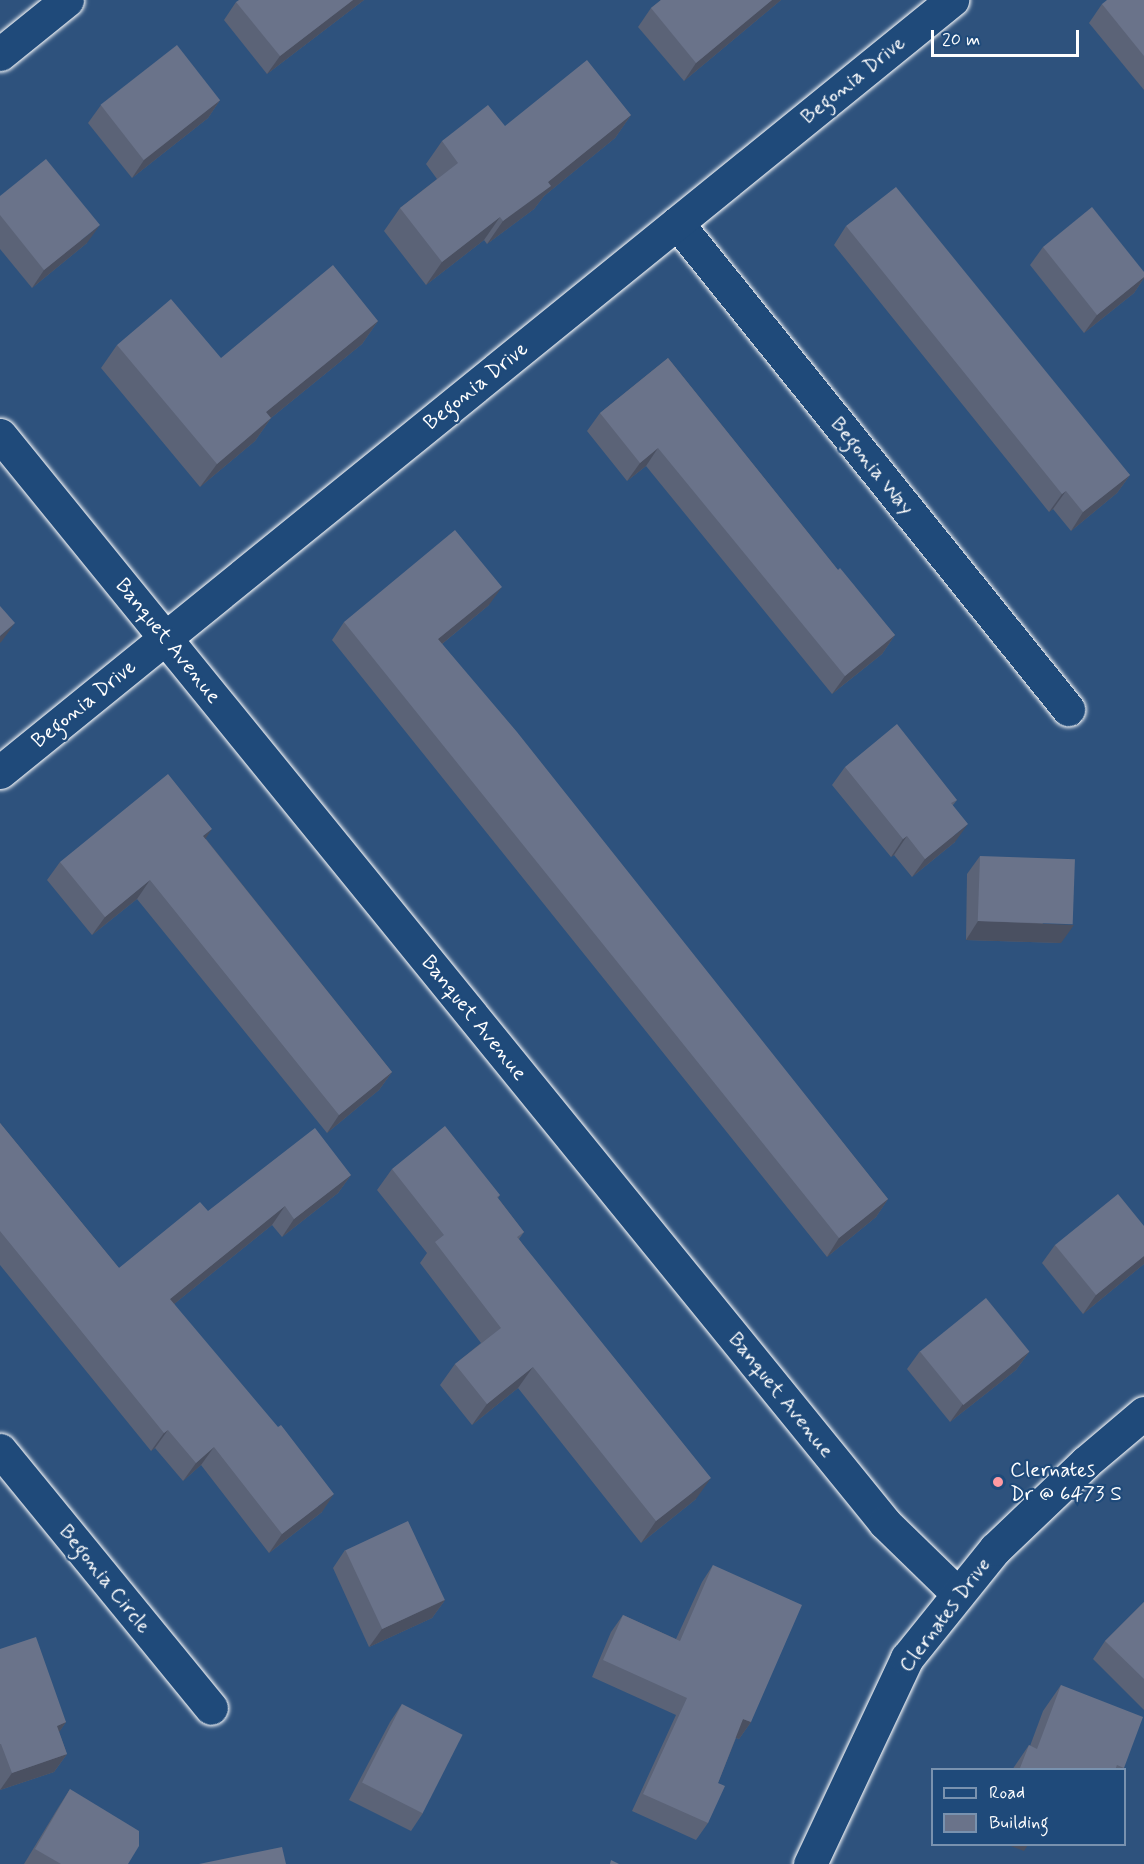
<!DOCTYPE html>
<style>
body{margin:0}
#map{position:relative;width:1144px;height:1864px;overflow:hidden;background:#2e527d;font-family:Mynerve,sans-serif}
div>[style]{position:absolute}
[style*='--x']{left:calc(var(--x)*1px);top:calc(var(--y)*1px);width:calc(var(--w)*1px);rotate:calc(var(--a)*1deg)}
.roads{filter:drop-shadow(0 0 2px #fff) drop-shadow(0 0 2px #fff)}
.minor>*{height:33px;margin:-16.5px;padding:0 16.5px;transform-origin:16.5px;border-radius:16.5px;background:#1f4a7a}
.wall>*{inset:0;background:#5b6377}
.shaded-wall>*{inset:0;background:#4a5061}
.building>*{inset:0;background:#6a738a;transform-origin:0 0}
.dots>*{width:16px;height:16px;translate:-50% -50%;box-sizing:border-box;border:3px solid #1f4a7a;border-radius:50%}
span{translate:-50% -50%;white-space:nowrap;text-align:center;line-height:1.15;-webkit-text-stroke:4.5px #1f4a7a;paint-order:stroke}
.street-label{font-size:21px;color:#fff}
.poi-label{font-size:21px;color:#fff}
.left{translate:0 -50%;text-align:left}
.legend{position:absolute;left:931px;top:1768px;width:195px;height:78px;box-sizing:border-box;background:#1f4a7a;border:2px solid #7992af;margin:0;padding:8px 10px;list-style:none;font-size:18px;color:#fff}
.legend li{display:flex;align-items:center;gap:12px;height:30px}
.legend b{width:30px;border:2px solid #7992af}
.scale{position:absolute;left:931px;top:30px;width:148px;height:27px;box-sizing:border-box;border:3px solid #fff;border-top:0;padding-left:8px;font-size:18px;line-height:21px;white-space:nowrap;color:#fff;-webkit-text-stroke:4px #1f4a7a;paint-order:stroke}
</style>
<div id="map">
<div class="roads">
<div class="minor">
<i style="--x:0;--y:54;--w:86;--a:-38.9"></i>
<i style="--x:677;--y:223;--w:624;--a:51.18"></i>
<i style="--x:0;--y:435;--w:1402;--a:50.87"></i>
<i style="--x:885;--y:1523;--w:100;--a:44.2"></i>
<i style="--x:0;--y:772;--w:1226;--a:-39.04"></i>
<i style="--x:0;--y:1450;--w:333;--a:50.7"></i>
<i style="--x:810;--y:1864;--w:228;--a:-64.8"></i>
<i style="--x:907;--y:1658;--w:140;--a:-51.1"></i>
<i style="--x:995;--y:1549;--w:126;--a:-43.7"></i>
<i style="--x:1086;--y:1462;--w:76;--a:-40.2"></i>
</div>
</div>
<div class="wall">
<i style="clip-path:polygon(364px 0,267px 74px,224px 20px,236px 2px)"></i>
<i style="clip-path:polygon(661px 0,781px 0,684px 81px,638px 27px,651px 8px)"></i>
<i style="clip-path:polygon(1144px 0,1144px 90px,1089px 23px,1102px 4px)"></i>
<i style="clip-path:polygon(220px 100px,208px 118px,132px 178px,88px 123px,101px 105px)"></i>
<i style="clip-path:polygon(631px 115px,615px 138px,544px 196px,534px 209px,487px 244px,484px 240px,426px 285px,384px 231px,400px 208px,437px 179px,426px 164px,442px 141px,505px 126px)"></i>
<i style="clip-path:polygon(0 196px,87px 243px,32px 288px,0 249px)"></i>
<i style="clip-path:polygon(846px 226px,1130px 475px,1117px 493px,1071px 531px,1053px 509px,1049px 512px,834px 245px)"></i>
<i style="clip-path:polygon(1043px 247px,1144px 272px,1144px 278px,1134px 293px,1084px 333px,1030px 265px)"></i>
<i style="clip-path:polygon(378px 321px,362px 344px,271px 418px,255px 441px,200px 487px,101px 368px,117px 345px,221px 358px)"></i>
<i style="clip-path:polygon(668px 358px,838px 570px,895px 635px,882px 654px,832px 694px,646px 466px,627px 481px,587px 431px,600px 413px)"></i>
<i style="clip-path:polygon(489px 605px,442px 644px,888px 1199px,876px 1217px,827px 1257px,332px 640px,344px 622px)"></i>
<i style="clip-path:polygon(845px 767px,957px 800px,953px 805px,955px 842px,912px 877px,894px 855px,891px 857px,832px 785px)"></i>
<i style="clip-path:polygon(206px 839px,392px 1072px,379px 1090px,327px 1133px,137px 899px,92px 935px,47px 880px,60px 862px)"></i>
<i style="clip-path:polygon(980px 856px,1061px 943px,966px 940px,967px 874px)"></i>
<i style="clip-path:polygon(0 1123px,119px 1268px,208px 1211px,351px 1175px,338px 1193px,282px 1237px,272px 1225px,174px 1304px,322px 1512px,269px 1553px,201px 1465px,183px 1481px,155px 1448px,151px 1451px,0 1265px)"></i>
<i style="clip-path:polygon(392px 1169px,500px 1195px,498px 1198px,524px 1232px,519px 1239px,696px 1499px,641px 1543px,518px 1388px,472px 1425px,440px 1385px,455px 1364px,481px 1343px,420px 1263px,427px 1253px,377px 1190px)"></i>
<i style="clip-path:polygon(1144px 1226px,1144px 1264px,1083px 1314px,1042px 1263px,1055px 1245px)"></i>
<i style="clip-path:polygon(920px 1351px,1029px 1352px,1016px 1370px,950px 1422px,907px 1369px)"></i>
<i style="clip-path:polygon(345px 1550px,445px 1600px,432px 1618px,369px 1647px,333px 1568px)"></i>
<i style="clip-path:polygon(713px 1565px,751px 1722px,739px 1739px,736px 1738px,718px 1783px,708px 1823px,696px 1840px,632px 1811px,676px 1715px,592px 1677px,611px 1632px,623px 1615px,676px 1639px,702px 1582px)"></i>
<i style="clip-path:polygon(1144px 1602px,1144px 1710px,1093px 1659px,1105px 1641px)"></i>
<i style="clip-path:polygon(0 1649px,66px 1722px,59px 1732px,67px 1754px,54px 1772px,0 1790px)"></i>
<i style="clip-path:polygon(1061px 1685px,1124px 1768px,1123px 1770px,1012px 1770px,1029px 1745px,1030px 1746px,1043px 1711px)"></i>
<i style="clip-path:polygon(402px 1704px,423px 1813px,411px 1831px,349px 1800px,390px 1722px)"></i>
<i style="clip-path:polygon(70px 1789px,128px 1864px,24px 1864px,58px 1808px)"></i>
</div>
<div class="shaded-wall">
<i style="clip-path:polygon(353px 0,364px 0,267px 74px,280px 56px)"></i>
<i style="clip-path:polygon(772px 0,781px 0,684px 81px,696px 63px)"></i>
<i style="clip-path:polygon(220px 100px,208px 118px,132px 178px,144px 160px)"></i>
<i style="clip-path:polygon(631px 115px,615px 138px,544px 196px,534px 209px,487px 244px,503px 221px,548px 182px)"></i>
<i style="clip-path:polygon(500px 217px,484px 240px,426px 285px,442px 262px)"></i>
<i style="clip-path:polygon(100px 225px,87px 243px,32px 288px,44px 270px)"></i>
<i style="clip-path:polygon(1144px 277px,1144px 278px,1134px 293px,1084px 333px,1097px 315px)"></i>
<i style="clip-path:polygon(378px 321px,362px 344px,250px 435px,266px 412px)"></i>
<i style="clip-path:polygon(271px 418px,255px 441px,200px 487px,217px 464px)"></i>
<i style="clip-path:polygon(658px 448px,646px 466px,627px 481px,640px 463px)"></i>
<i style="clip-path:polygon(1130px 475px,1117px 493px,1071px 531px,1083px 512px)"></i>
<i style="clip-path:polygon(1066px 491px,1053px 509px,1049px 512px,1062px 494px)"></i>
<i style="clip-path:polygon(502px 587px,489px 605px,426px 657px,438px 639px)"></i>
<i style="clip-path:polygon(15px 623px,2px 641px,0 643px,0 636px)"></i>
<i style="clip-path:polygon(895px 635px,882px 654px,832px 694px,845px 676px)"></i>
<i style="clip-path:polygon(968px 824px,955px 842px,912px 877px,925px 859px)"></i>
<i style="clip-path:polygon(212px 829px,200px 847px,203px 836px)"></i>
<i style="clip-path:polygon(907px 836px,894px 855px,891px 857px,903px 839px)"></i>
<i style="clip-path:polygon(150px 880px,137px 899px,92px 935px,105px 917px)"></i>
<i style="clip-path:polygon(978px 921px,1074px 925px,1061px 943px,966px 940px)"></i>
<i style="clip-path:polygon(392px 1072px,379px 1090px,327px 1133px,339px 1115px)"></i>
<i style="clip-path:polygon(351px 1175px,338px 1193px,282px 1237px,294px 1219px)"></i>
<i style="clip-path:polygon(888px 1199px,876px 1217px,827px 1257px,839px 1238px)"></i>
<i style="clip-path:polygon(285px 1206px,272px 1225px,158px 1317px,170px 1299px)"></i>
<i style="clip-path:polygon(1144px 1256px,1144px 1264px,1083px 1314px,1096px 1295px)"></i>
<i style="clip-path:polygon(1029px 1352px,1016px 1370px,950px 1422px,963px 1404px)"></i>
<i style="clip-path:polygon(533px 1367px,518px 1388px,472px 1425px,487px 1404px)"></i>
<i style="clip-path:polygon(168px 1430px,155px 1448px,151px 1451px,164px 1433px)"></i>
<i style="clip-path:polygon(214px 1447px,201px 1465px,183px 1481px,196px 1463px)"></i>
<i style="clip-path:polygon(711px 1478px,696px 1499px,641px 1543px,656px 1521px)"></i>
<i style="clip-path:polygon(334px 1494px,322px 1512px,269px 1553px,282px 1534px)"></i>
<i style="clip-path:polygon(445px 1600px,432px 1618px,369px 1647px,382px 1629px)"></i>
<i style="clip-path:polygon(743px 1719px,751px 1722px,739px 1739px,731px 1736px)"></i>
<i style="clip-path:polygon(66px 1722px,53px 1741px,57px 1726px)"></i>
<i style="clip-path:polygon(67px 1754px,54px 1772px,0 1790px,12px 1773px)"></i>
<i style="clip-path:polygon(1008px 1845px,1028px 1845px,1024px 1851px)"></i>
</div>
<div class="building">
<i style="clip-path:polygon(239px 0,353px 0,280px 56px,236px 2px)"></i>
<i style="clip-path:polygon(661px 0,772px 0,696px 63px,651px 8px)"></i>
<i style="clip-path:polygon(1107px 0,1144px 0,1144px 56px,1102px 4px)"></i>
<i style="left:177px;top:45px;width:70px;height:97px;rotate:52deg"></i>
<i style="clip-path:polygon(587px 60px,631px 115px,548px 182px,551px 186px,503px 221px,500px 217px,442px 262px,400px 208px,458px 163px,442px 141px,488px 105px,505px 126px)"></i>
<i style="clip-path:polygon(46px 159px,100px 225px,44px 270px,0 215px,0 196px)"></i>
<i style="clip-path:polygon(896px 187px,1130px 475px,1083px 512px,1066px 491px,1062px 494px,846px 226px)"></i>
<i style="clip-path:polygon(1092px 207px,1144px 272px,1144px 277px,1097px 315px,1043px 247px)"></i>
<i style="clip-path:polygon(333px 265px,378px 321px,266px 412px,271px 418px,217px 464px,117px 345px,171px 299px,221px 358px)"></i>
<i style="clip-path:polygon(668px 358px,838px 570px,840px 568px,895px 635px,845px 676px,658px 448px,640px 463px,600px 413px)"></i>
<i style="clip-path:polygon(455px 530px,502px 587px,438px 639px,517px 732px,888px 1199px,839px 1238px,344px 622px)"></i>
<i style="clip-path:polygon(0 606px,15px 623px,0 636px)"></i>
<i style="clip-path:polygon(897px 724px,957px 800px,951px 803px,968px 824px,925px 859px,907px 836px,903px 839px,845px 767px)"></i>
<i style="clip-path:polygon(168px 774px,212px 829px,203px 836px,392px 1072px,339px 1115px,150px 880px,105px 917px,60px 862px)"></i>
<i style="left:980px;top:856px;width:95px;height:65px;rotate:2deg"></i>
<i style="clip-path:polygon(0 1123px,119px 1268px,200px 1202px,208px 1211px,315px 1128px,351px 1175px,294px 1219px,285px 1206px,170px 1299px,278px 1427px,281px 1425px,334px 1494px,282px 1534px,214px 1447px,196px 1463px,168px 1430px,164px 1433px,0 1231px)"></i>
<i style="clip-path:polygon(445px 1126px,500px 1195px,497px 1197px,524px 1232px,517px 1237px,711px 1478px,656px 1521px,533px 1367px,487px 1404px,455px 1364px,501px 1328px,435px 1242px,444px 1235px,392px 1169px)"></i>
<i style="clip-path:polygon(1118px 1194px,1144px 1226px,1144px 1256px,1096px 1295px,1055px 1245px)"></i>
<i style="left:986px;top:1298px;width:69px;height:85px;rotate:51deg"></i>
<i style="left:408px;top:1521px;width:87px;height:69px;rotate:65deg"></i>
<i style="clip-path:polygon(713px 1565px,802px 1605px,751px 1722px,743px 1719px,718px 1783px,725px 1786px,708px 1823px,643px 1794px,687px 1698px,603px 1660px,623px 1615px,680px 1641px)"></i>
<i style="clip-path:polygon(1144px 1602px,1144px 1679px,1105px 1641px)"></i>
<i style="clip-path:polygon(36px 1637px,66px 1722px,57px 1726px,67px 1754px,12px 1773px,1px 1744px,0 1744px,0 1649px)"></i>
<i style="clip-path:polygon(1061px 1685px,1143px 1717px,1124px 1768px,1117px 1765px,1115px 1770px,1012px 1770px,1014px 1768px,1020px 1768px,1029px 1745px,1037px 1749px)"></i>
<i style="left:402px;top:1704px;width:68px;height:88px;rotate:27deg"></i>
<i style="clip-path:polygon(70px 1789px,139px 1831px,139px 1846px,128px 1864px,61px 1864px,35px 1849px)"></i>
<i style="clip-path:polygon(282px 1847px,286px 1864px,199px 1864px)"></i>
<i style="clip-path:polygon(611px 1860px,619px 1864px,610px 1864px)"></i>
</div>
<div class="dots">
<i style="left:998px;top:1482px;background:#ff9aa2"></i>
</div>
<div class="street-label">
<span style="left:853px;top:80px;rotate:-39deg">Begonia Drive</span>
<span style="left:476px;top:386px;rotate:-39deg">Begonia Drive</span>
<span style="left:872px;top:466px;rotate:51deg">Begonia Way</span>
<span style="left:168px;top:641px;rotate:51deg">Banquet Avenue</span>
<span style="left:84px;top:704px;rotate:-39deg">Begonia Drive</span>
<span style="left:474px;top:1018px;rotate:51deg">Banquet Avenue</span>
<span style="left:781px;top:1395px;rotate:51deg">Banquet Avenue</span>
<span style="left:105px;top:1579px;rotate:51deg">Begonia Circle</span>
<span style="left:945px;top:1615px;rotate:-53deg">Clernates Drive</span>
</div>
<div class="poi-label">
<span class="left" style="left:1010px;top:1482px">Clernates<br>Dr @ 6473 S</span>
</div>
<ul class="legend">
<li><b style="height:8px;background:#1f4a7a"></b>Road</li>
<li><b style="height:16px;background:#6a738a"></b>Building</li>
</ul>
<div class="scale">20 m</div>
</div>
